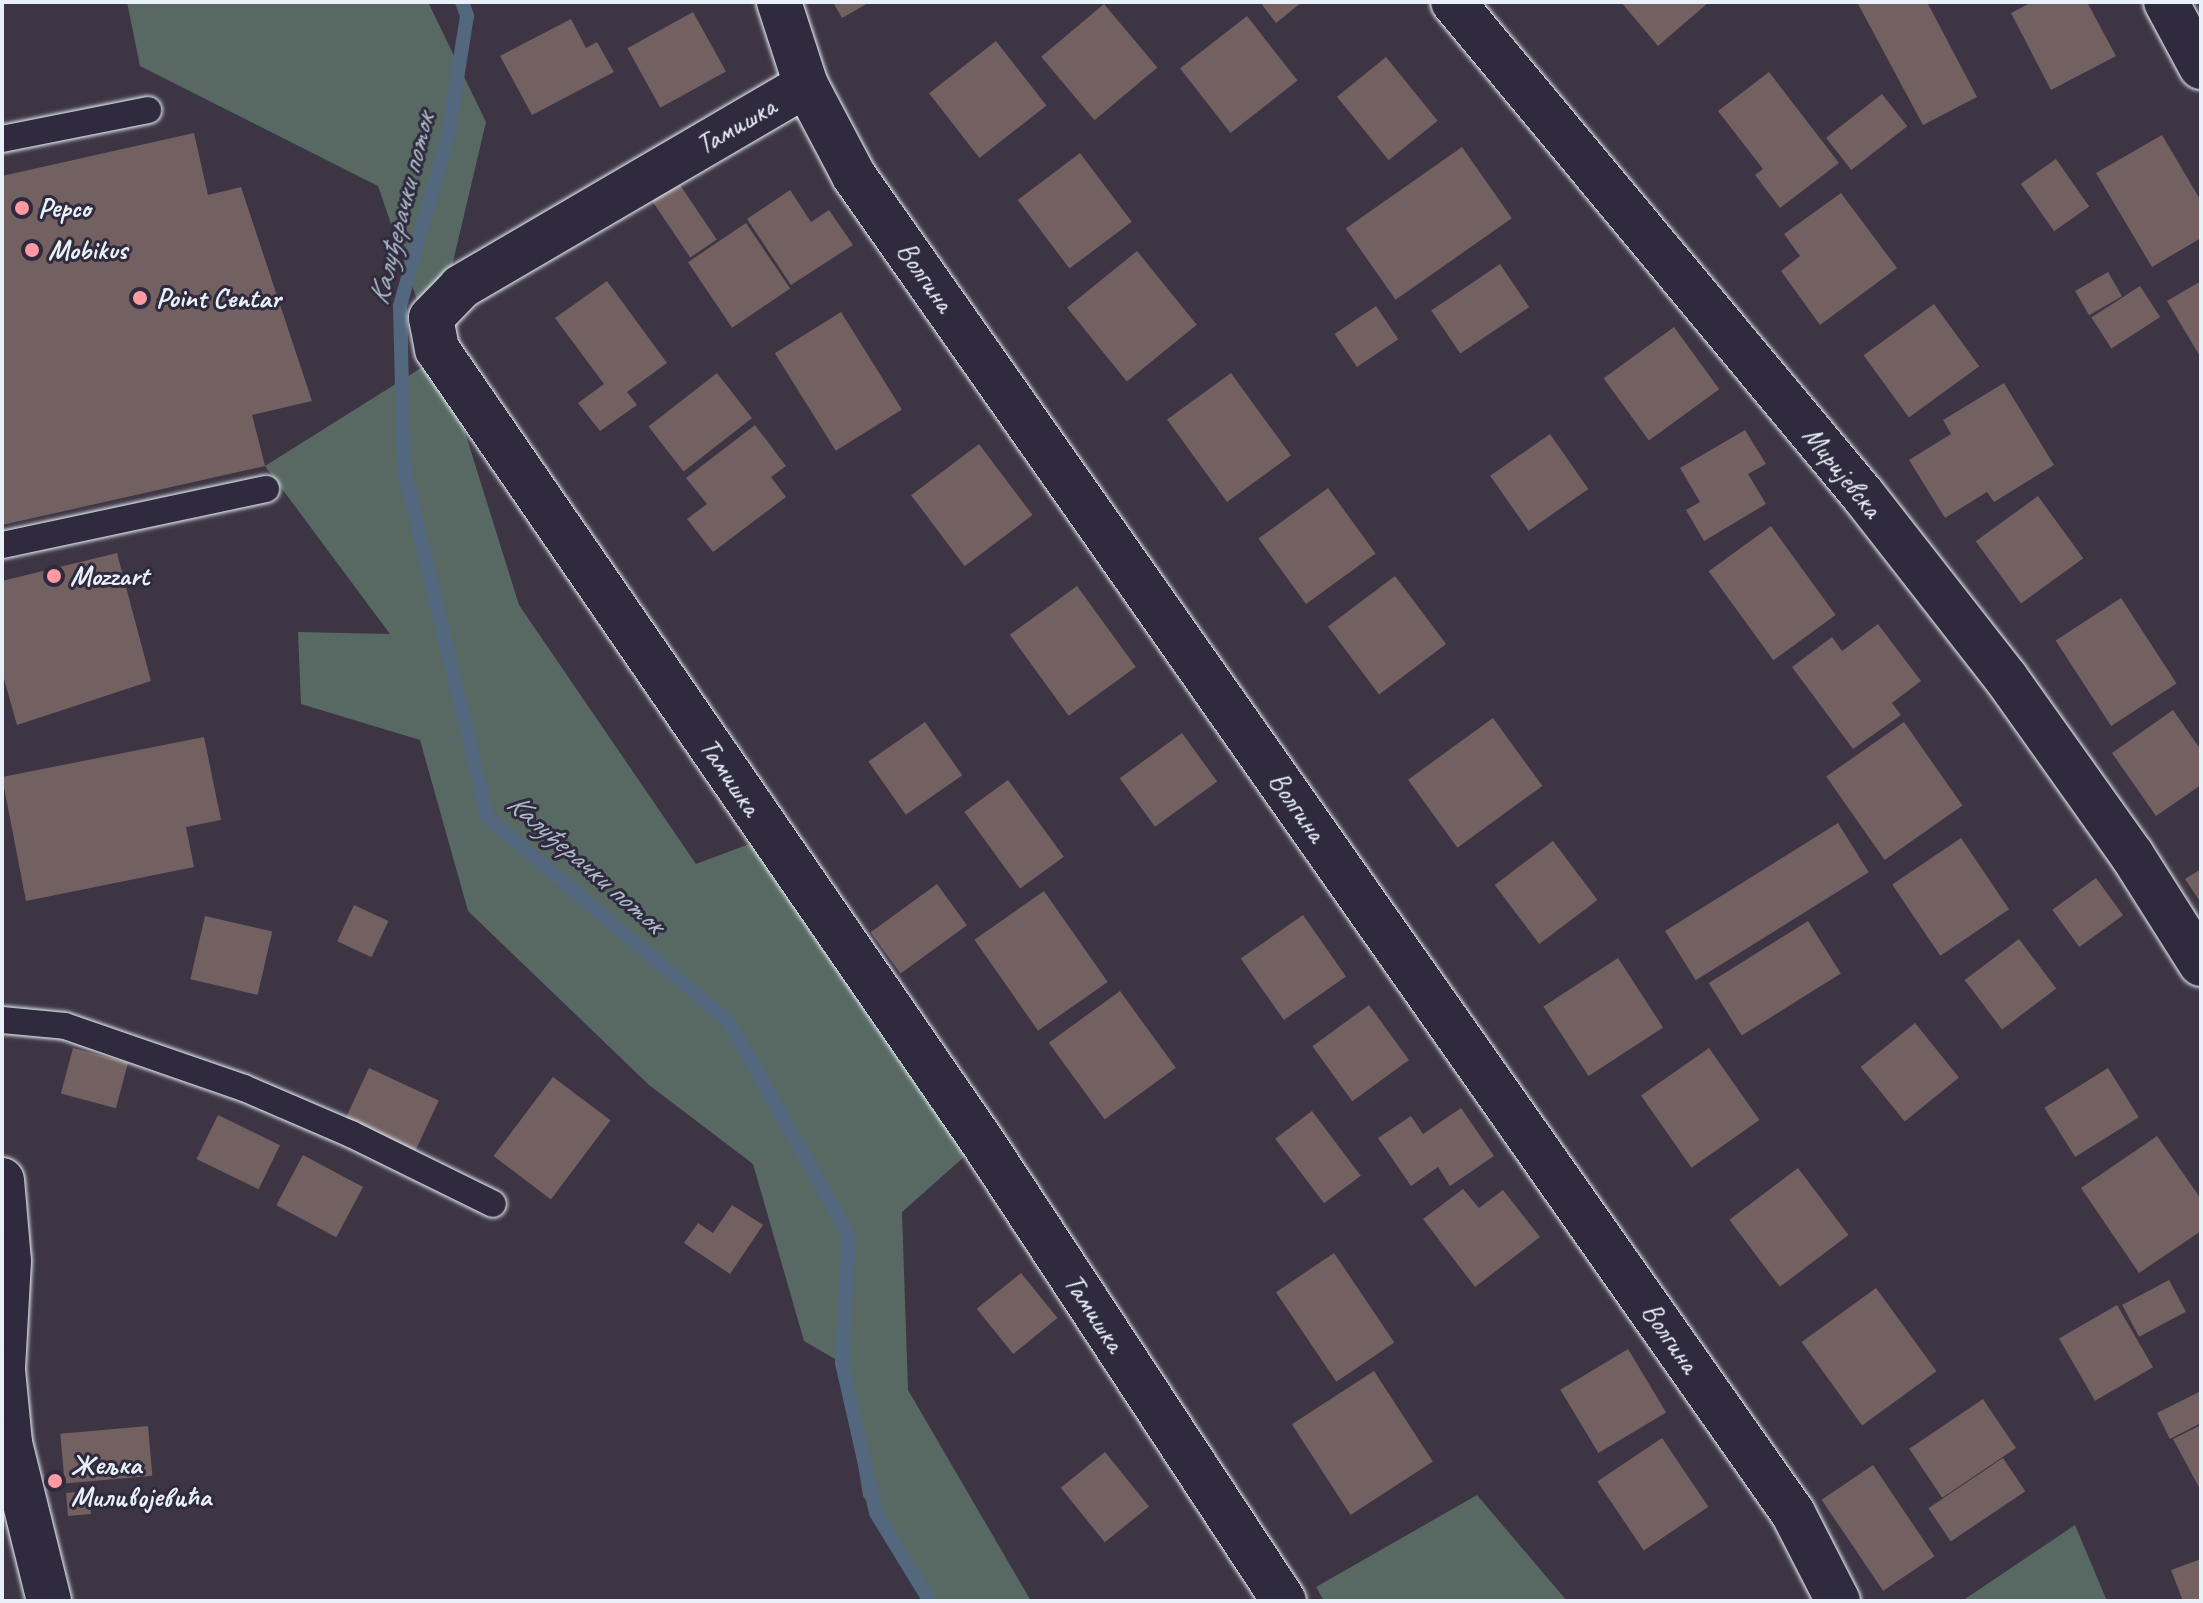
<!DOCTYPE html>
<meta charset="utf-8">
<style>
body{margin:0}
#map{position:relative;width:2203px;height:1603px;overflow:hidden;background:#3d3544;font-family:Caveat,sans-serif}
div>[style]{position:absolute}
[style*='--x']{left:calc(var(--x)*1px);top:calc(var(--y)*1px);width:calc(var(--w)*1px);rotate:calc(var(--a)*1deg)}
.green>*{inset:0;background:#576962}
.stream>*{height:14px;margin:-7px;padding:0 7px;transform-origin:7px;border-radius:7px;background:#53687e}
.building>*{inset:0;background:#736060;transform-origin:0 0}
.roads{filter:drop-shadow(0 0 2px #e8f1f8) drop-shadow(0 0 2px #e8f1f8)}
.service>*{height:26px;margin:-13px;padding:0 13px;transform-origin:13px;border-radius:13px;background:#2f2a3d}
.minor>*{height:44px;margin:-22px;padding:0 22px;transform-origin:22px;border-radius:22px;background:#2f2a3d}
.tertiary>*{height:44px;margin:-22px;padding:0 22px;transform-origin:22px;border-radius:22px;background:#2f2a3d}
.dots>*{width:22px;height:22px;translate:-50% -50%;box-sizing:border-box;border:4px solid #2f2a3d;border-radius:50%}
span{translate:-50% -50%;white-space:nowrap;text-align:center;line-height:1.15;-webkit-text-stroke:6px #2f2a3d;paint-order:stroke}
.street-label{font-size:28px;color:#e8f1f8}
.poi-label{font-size:28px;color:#e8f1f8;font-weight:700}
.left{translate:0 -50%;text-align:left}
.water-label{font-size:30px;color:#acbac7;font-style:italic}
.frame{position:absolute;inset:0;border:4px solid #e8f1f8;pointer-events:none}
</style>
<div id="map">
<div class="green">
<i style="clip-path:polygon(127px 2px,428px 2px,486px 122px,444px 300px,439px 349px,519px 605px,696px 864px,771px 836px,982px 1141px,902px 1212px,908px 1390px,1031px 1601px,932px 1601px,915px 1567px,863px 1496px,842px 1363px,804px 1341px,753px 1164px,649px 1085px,468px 911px,420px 740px,301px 704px,298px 632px,390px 634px,265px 466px,437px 358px,378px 186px,140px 66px)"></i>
<i style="clip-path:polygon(1477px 1495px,1567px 1601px,1324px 1601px,1316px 1587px)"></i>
<i style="clip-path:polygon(2075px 1525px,2107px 1601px,1962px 1601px)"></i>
</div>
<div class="stream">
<i style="--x:462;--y:2;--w:15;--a:70"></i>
<i style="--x:467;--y:16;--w:121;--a:99.1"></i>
<i style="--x:448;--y:135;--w:178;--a:105.7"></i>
<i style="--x:400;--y:306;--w:162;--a:88.6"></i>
<i style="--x:404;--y:468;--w:359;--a:76.6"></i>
<i style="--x:487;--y:817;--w:319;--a:40.3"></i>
<i style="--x:730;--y:1023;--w:244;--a:60.8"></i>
<i style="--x:849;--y:1236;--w:127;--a:93.2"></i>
<i style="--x:842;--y:1363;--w:154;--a:77.2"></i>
<i style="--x:876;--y:1513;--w:103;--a:58.5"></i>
</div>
<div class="building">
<i style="clip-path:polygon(833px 2px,870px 2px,842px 18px)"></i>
<i style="clip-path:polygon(1260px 2px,1302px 2px,1276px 23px)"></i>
<i style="clip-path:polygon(1621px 2px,1709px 2px,1658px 46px)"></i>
<i style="clip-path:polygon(1857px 2px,1927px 2px,1977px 97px,1923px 125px)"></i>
<i style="clip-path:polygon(2032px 2px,2087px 2px,2116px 56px,2051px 90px,2011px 13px)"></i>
<i style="left:1104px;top:4px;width:83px;height:82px;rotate:50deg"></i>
<i style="left:693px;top:12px;width:68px;height:75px;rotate:61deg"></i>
<i style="left:1247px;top:16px;width:82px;height:85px;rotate:52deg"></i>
<i style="clip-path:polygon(571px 19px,586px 48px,597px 42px,614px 72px,532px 115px,500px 56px)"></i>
<i style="left:996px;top:41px;width:82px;height:85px;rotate:52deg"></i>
<i style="left:1386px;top:57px;width:82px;height:63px;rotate:51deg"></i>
<i style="clip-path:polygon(1769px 72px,1839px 163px,1780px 208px,1755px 175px,1763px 169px,1718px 111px)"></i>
<i style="left:1882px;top:94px;width:41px;height:71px;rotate:52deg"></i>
<i style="clip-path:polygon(194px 133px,208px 195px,241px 187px,312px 401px,252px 415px,265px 466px,2px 525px,2px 176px)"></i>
<i style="clip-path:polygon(2162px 135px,2201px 201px,2201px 238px,2152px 267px,2096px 173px)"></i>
<i style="left:1462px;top:147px;width:87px;height:142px;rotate:55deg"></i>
<i style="left:1080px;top:153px;width:86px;height:78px;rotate:53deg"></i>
<i style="left:2056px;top:159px;width:58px;height:43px;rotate:55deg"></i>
<i style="left:676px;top:179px;width:73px;height:32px;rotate:56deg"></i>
<i style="clip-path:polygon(790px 190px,811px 222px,829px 210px,853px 245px,791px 285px,747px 219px)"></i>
<i style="clip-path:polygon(1841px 193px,1897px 268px,1820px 325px,1781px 271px,1800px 256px,1784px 234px)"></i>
<i style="left:746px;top:223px;width:79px;height:70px;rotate:56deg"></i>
<i style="left:1137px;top:251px;width:95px;height:90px;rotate:51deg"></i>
<i style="left:1500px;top:264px;width:52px;height:83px;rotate:56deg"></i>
<i style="left:2108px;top:272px;width:28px;height:38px;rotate:60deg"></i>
<i style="clip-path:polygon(607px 281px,667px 363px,627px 392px,637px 405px,600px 431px,578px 403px,604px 384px,555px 318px)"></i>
<i style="clip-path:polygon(2201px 281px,2201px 358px,2167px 301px)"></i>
<i style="left:2140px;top:286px;width:37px;height:58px;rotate:57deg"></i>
<i style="left:1934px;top:304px;width:77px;height:87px;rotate:54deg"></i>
<i style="left:1376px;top:306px;width:40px;height:50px;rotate:56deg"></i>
<i style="left:841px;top:312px;width:115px;height:78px;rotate:58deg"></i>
<i style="left:1674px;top:327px;width:77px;height:87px;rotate:54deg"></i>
<i style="left:717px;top:373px;width:57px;height:87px;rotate:52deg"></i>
<i style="left:1231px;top:373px;width:102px;height:79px;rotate:54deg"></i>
<i style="clip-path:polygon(2004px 383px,2054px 465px,1994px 502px,1987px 492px,1945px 518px,1909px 460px,1951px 434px,1943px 420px)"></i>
<i style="clip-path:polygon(755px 425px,786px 466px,771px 477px,786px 497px,713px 552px,687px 519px,707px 504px,686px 478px)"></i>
<i style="clip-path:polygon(1745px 430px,1766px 464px,1748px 474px,1766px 504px,1704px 541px,1686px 510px,1700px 502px,1680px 468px)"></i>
<i style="left:1550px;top:434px;width:67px;height:73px;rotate:55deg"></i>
<i style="left:979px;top:444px;width:89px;height:85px;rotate:53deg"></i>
<i style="left:1328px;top:488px;width:81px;height:86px;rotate:54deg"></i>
<i style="left:2038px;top:496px;width:77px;height:77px;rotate:54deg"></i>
<i style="left:1771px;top:526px;width:110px;height:77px;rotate:54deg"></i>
<i style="clip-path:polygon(117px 553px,151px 681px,17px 725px,2px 672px,2px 581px)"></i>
<i style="left:1395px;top:576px;width:85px;height:84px;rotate:53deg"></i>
<i style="left:1077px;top:586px;width:100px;height:83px;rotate:54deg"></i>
<i style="left:2121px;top:598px;width:102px;height:78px;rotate:57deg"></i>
<i style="clip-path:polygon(1878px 624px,1921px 681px,1892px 703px,1901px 715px,1853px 749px,1792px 667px,1832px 637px,1842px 651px)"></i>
<i style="clip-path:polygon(2173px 710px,2201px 750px,2201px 785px,2156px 816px,2112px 753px)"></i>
<i style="left:1493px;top:718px;width:84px;height:105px;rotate:54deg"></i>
<i style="left:925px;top:722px;width:65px;height:69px;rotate:55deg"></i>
<i style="left:1904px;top:722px;width:102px;height:95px;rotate:55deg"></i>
<i style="left:1182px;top:733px;width:60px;height:77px;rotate:54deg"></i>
<i style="clip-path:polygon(204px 737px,221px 820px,186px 827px,194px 867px,26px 901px,2px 777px)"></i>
<i style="left:1008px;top:780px;width:95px;height:54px;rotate:54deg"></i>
<i style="left:1838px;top:823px;width:58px;height:204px;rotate:58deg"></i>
<i style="left:1961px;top:838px;width:86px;height:83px;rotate:56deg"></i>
<i style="left:1553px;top:841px;width:74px;height:73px;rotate:53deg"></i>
<i style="clip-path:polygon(2201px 869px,2201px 903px,2185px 879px)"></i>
<i style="left:2096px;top:878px;width:46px;height:54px;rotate:54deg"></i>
<i style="left:937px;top:884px;width:51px;height:82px;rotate:54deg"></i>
<i style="left:1044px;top:891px;width:111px;height:85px;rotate:55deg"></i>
<i style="left:354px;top:905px;width:38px;height:40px;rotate:25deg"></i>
<i style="left:1303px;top:915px;width:75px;height:76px;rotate:55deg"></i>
<i style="left:205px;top:916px;width:69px;height:65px;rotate:13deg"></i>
<i style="left:1808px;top:921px;width:62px;height:117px;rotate:58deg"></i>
<i style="left:2019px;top:939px;width:62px;height:68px;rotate:53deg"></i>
<i style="left:1618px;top:958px;width:83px;height:89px;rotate:57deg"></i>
<i style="left:1120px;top:991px;width:95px;height:88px;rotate:54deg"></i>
<i style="left:1369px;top:1005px;width:68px;height:70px;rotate:54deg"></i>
<i style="left:1915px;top:1023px;width:70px;height:70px;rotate:51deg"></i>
<i style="left:73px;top:1048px;width:57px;height:47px;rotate:15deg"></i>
<i style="left:1709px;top:1048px;width:88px;height:83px;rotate:55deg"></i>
<i style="left:369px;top:1068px;width:77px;height:57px;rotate:25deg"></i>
<i style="left:2108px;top:1068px;width:58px;height:75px;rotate:58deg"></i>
<i style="left:553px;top:1077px;width:72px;height:99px;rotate:37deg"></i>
<i style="clip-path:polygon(1461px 1108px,1494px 1156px,1450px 1186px,1438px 1167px,1411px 1186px,1378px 1138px,1411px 1116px,1423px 1134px)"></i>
<i style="left:1312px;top:1111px;width:81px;height:46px;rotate:53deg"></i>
<i style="left:218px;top:1115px;width:69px;height:49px;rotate:26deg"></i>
<i style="clip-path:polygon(2157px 1136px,2201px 1199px,2201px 1231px,2139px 1273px,2081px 1188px)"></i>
<i style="left:303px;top:1155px;width:68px;height:57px;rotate:28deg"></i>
<i style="left:1798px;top:1168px;width:84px;height:86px;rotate:53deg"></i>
<i style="clip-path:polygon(1463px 1189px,1479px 1208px,1503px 1190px,1540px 1237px,1475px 1287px,1423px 1219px)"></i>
<i style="clip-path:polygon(732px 1205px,763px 1225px,730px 1274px,684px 1243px,698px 1223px,713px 1233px)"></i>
<i style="left:1334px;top:1253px;width:108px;height:70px;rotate:56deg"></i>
<i style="left:1021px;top:1273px;width:58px;height:57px;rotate:51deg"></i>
<i style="left:2169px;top:1280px;width:36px;height:53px;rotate:62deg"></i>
<i style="left:1876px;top:1288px;width:103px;height:92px;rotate:54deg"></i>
<i style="left:2117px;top:1305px;width:72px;height:67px;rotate:60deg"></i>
<i style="left:1628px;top:1349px;width:74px;height:79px;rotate:59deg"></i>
<i style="left:1374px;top:1371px;width:108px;height:98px;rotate:57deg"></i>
<i style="clip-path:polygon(2201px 1391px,2201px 1423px,2170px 1439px,2157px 1413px)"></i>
<i style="left:1983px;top:1399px;width:59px;height:89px;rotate:56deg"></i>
<i style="clip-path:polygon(2201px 1425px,2201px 1491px,2173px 1439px)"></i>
<i style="left:148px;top:1426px;width:50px;height:88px;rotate:85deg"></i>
<i style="left:1662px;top:1438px;width:83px;height:78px;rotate:56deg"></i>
<i style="left:1105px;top:1452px;width:70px;height:57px;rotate:51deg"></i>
<i style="left:2003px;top:1458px;width:40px;height:90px;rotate:56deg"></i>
<i style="left:1873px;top:1465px;width:110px;height:62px;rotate:56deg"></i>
<i style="left:89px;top:1491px;width:23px;height:23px;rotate:85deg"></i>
<i style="clip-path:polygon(2201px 1559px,2201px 1601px,2183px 1601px,2171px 1570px)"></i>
</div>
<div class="roads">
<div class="service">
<i style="--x:2;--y:139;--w:149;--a:-11.2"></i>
<i style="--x:2;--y:545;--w:270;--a:-12"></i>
<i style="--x:2;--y:1020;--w:63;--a:5.4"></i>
<i style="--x:65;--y:1026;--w:189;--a:19.1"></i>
<i style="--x:244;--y:1088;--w:116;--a:23.3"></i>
<i style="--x:351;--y:1134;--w:158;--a:26.2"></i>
</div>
<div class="minor">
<i style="--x:779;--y:2;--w:87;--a:72"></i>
<i style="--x:806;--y:85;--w:103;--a:62.2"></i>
<i style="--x:854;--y:176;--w:1634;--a:54.92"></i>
<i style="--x:1793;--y:1513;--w:99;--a:62.9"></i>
<i style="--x:1453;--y:2;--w:641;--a:50.25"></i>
<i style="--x:1863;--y:495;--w:232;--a:52"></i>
<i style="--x:2006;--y:678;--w:217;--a:54.6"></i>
<i style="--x:2132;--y:855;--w:129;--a:57.7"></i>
<i style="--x:2166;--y:2;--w:74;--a:61.7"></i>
<i style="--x:806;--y:85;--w:400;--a:149.7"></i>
<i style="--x:461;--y:287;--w:43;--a:134.1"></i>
<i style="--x:431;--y:318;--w:32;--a:79"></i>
<i style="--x:437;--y:349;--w:961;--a:55.47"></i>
<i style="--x:982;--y:1141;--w:550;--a:56.71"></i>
</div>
<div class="tertiary">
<i style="--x:2;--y:1180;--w:81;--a:85.1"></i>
<i style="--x:9;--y:1261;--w:109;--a:93.2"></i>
<i style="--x:3;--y:1370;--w:73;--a:84.5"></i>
<i style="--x:10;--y:1443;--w:163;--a:76.1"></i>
</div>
</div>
<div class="dots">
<i style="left:22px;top:208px;background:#ff9aa2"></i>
<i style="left:32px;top:250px;background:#ff9aa2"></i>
<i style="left:140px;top:298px;background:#ff9aa2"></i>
<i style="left:54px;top:576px;background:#ff9aa2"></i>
<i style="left:55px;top:1481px;background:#ff9aa2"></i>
</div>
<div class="street-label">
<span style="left:736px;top:126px;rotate:-30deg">Тамишка</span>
<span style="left:925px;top:277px;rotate:55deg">Волгина</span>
<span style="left:1842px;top:472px;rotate:51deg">Миријевска</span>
<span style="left:730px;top:777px;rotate:56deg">Тамишка</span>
<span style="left:1297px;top:807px;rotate:55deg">Волгина</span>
<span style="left:1094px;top:1313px;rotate:57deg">Тамишка</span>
<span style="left:1670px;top:1338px;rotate:55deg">Волгина</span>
</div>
<div class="poi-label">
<span class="left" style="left:38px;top:208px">Pepco</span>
<span class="left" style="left:48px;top:250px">Mobikus</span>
<span class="left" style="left:156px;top:298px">Point Centar</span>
<span class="left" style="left:70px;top:576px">Mozzart</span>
<span class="left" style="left:71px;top:1481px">Жељка<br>Миливојевића</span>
</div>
<div class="water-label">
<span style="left:401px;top:209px;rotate:-76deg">Калуђерачки поток</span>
<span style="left:586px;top:863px;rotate:41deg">Калуђерачки поток</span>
</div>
<div class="frame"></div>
</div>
